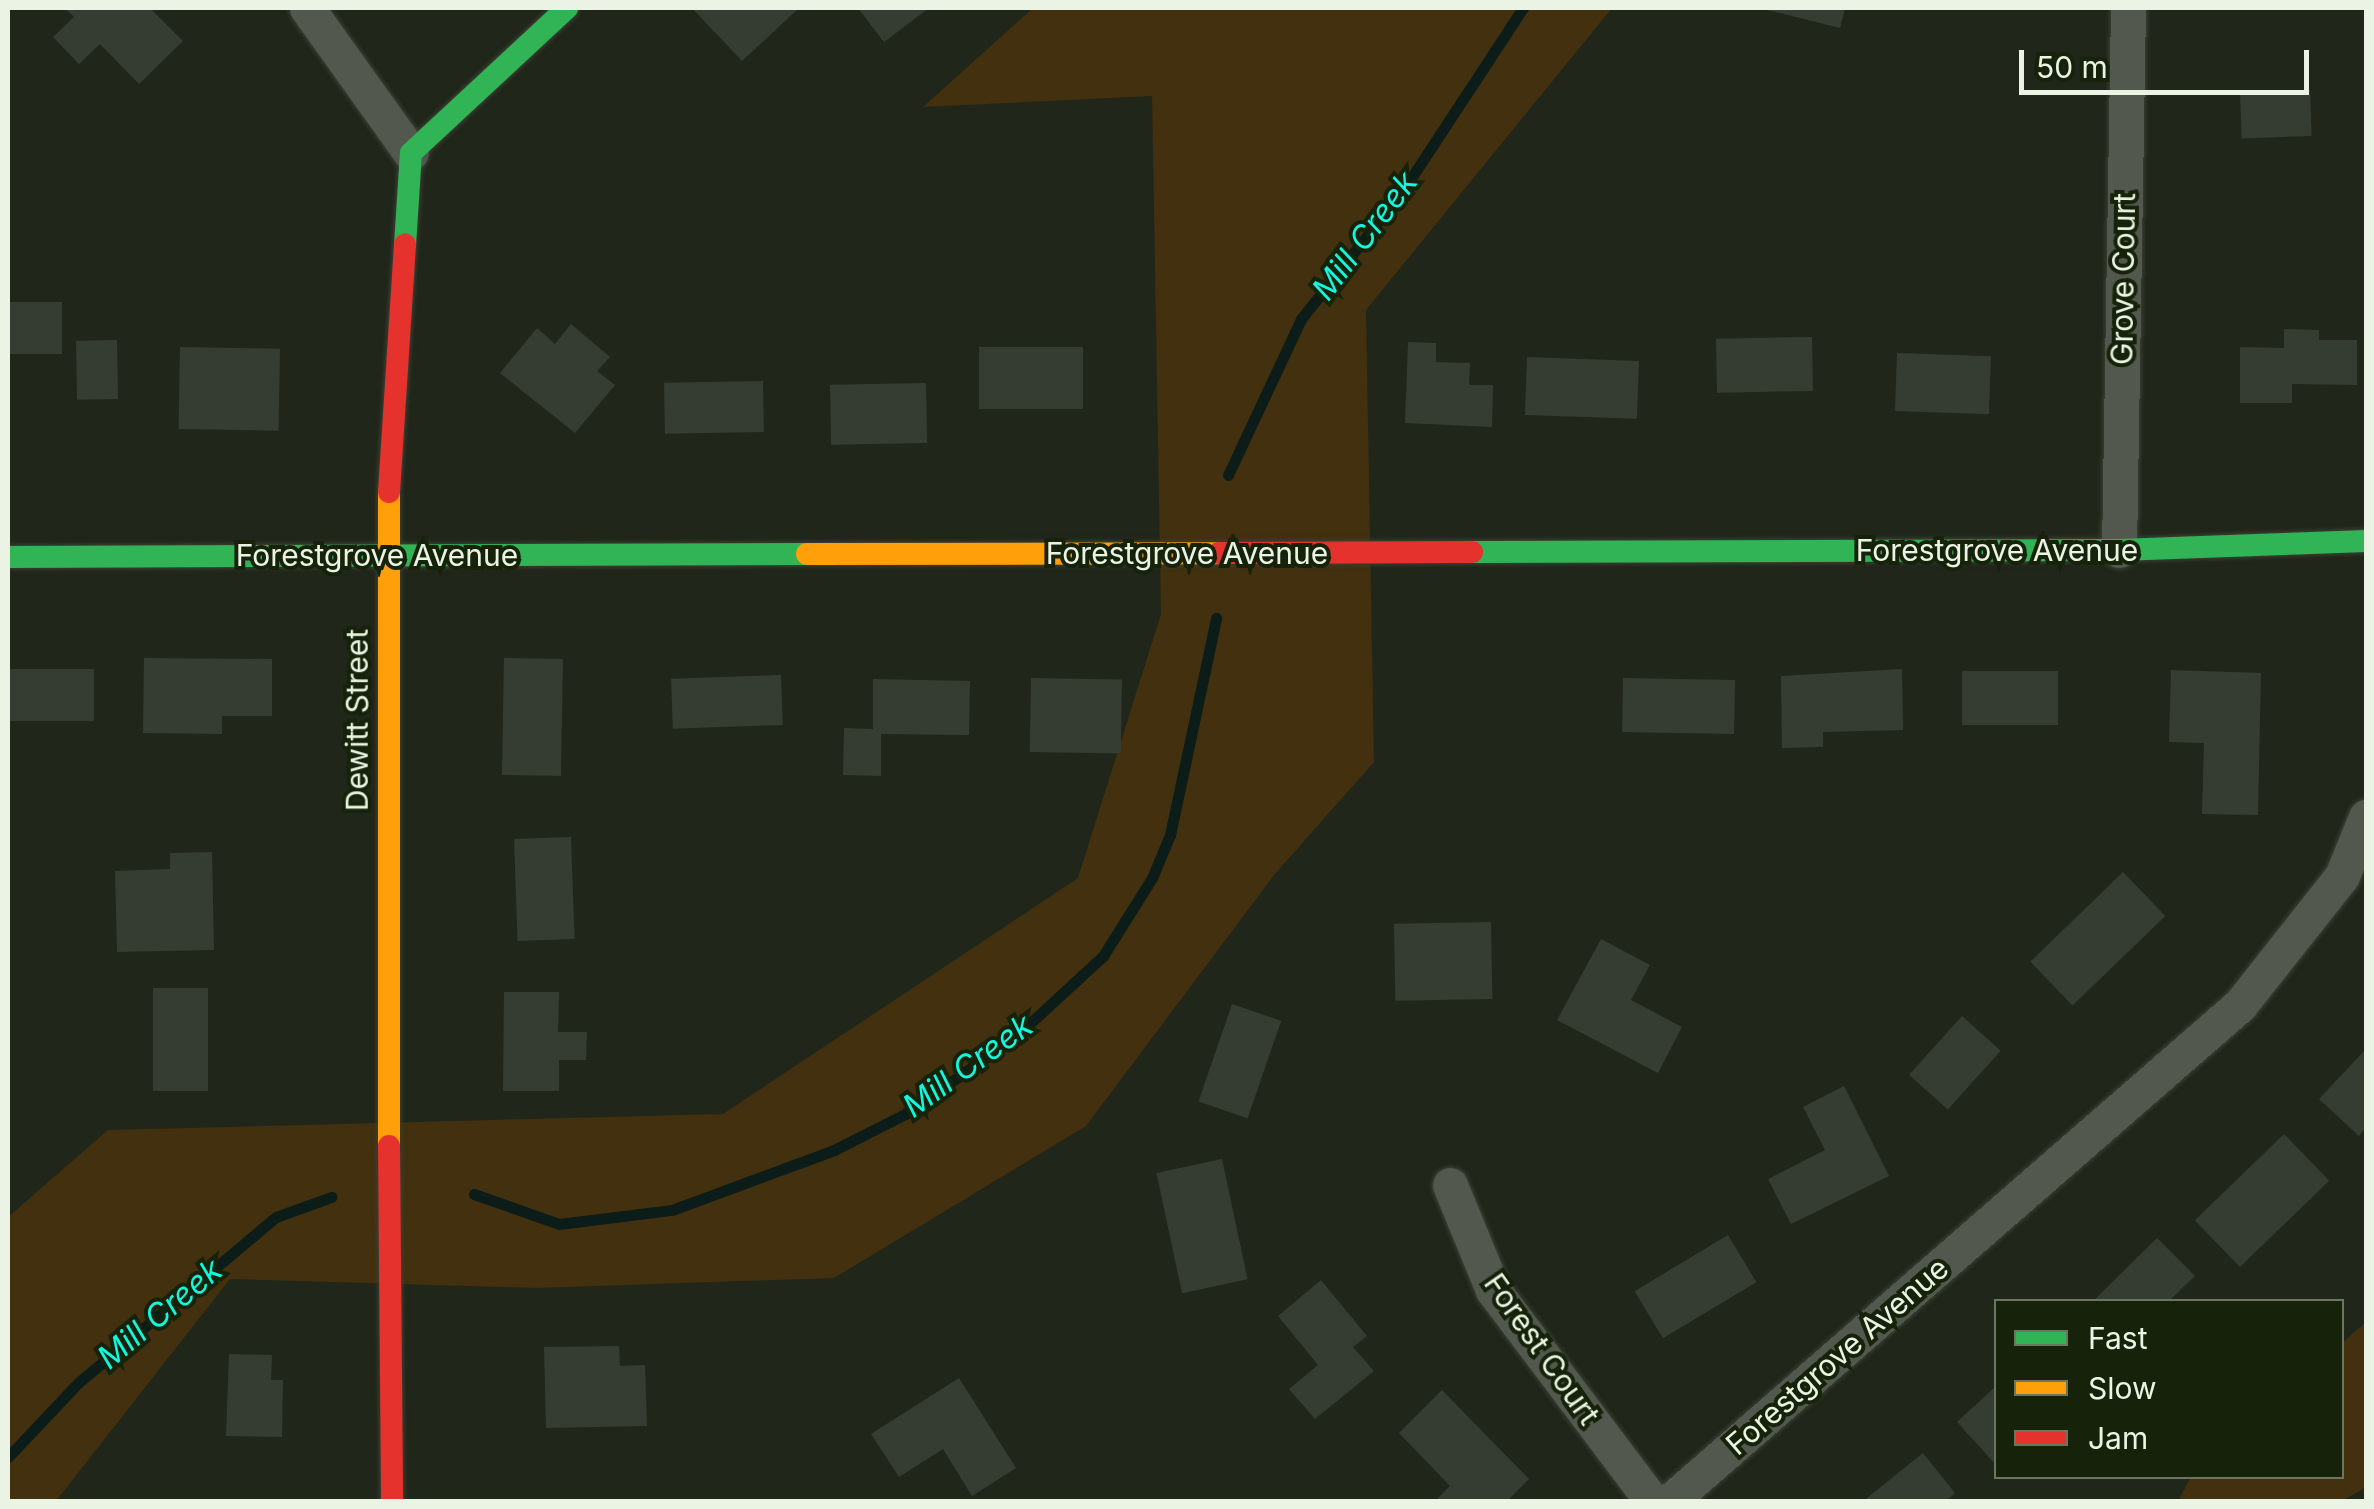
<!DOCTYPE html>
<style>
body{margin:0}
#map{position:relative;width:2374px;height:1509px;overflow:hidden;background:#202619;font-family:Inter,sans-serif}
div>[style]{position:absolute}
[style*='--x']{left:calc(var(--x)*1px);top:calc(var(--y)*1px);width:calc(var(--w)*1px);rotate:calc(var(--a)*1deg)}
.green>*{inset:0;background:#42300f}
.stream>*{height:11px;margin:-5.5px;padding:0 5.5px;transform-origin:5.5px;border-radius:5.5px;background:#0c1d19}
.building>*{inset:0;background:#353d33;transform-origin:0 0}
.roads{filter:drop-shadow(0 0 2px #3b4035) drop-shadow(0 0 2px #3b4035)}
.street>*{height:35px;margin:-17.5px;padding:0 17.5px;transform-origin:17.5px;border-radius:17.5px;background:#53584f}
.fast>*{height:22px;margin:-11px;padding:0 11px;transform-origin:11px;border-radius:11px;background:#30b455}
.slow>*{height:22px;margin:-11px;padding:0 11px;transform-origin:11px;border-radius:11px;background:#ff9f0a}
.jam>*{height:22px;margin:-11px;padding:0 11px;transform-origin:11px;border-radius:11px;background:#e5322d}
span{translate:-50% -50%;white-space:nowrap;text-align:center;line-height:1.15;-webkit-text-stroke:8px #162209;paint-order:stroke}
.street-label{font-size:30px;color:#ebf4e4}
.water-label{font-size:32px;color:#13f6df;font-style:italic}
.frame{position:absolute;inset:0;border:10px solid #ebf4e4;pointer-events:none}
.legend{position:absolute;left:1994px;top:1299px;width:350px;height:180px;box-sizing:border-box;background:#162209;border:2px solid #6b7661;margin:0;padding:12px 18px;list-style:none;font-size:30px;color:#ebf4e4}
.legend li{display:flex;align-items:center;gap:20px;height:50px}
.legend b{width:50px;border:2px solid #6b7661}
.scale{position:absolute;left:2019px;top:50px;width:290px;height:45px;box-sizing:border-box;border:5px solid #ebf4e4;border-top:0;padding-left:12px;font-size:30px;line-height:35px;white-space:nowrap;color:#ebf4e4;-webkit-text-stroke:8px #162209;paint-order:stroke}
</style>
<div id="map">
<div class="green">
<i style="clip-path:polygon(1033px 8px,1612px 8px,1366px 310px,1374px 762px,1274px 875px,1086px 1126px,834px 1278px,537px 1288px,230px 1279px,56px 1501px,8px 1501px,8px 1217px,108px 1130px,723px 1114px,1078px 878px,1161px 614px,1152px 96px,923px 107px)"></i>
<i style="clip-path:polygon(2366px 1322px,2366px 1487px,2342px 1501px,2178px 1501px,2191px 1477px,2342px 1476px,2342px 1343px)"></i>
</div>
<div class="stream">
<i style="--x:1228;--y:475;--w:172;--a:-64.9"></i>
<i style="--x:1301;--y:319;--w:166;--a:-51.6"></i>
<i style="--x:1404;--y:189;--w:217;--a:-56.7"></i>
<i style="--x:474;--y:1194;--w:90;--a:19.4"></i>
<i style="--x:559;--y:1224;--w:114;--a:-7.1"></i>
<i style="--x:672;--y:1210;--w:173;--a:-20.3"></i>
<i style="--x:834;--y:1150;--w:80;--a:-26.9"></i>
<i style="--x:905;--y:1114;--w:134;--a:-35"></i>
<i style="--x:1015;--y:1037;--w:120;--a:-42.6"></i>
<i style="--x:1103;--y:956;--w:92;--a:-57.9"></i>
<i style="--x:1152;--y:878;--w:47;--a:-67.3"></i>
<i style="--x:1170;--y:835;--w:222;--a:-78"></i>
<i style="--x:8;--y:1457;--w:102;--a:-46.6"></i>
<i style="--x:78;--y:1383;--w:258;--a:-40"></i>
<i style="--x:276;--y:1217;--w:59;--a:-20"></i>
</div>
<div class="building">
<i style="clip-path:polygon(65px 8px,150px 8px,183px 41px,139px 84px,100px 44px,79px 64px,53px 37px,74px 17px)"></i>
<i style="clip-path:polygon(692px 8px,799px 8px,742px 61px)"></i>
<i style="clip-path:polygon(858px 8px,929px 8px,884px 42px)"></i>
<i style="clip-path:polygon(1760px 8px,1845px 8px,1840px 28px)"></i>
<i style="left:2310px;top:90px;width:46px;height:70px;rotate:88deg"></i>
<i style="left:8px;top:302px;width:54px;height:52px"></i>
<i style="clip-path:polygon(571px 324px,610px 357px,597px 371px,615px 385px,575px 433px,500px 373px,537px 328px,555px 344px)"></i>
<i style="clip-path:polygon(2284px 329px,2319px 330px,2319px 340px,2357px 340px,2357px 385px,2292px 384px,2292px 403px,2240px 403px,2240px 347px,2284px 348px)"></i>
<i style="left:1812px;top:337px;width:54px;height:96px;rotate:89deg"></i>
<i style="left:117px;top:340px;width:59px;height:41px;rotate:89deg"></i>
<i style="clip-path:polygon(1408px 342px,1436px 343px,1436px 362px,1470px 363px,1469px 385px,1493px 385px,1492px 427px,1405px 423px)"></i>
<i style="left:180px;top:347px;width:100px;height:82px;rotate:1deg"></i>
<i style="left:1083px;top:347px;width:62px;height:104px;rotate:90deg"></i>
<i style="left:1897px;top:353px;width:94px;height:58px;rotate:2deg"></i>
<i style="left:1527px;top:357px;width:112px;height:58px;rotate:2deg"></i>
<i style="left:763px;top:381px;width:51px;height:99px;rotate:89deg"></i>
<i style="left:926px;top:383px;width:60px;height:96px;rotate:89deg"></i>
<i style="clip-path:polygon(144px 658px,272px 659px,272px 716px,222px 716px,222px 734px,143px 733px)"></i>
<i style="left:504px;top:658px;width:59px;height:117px;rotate:1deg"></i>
<i style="left:8px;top:669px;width:86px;height:52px"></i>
<i style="clip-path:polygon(1902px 669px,1903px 730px,1823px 732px,1823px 747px,1782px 748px,1781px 676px)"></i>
<i style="clip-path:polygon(2171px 670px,2261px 673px,2258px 815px,2202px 814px,2204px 743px,2169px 742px)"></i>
<i style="left:2058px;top:671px;width:54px;height:96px;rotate:90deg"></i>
<i style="left:781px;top:675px;width:50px;height:110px;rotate:88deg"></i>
<i style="left:1031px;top:678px;width:91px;height:74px;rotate:1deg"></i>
<i style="left:1623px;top:678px;width:112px;height:54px;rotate:1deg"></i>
<i style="clip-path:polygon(873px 679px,970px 681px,969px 735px,881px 734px,881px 776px,843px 775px,844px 728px,873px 729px)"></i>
<i style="left:571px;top:837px;width:102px;height:57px;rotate:88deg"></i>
<i style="clip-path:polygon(212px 852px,214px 950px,117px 952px,115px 871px,170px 869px,170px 853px)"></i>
<i style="left:2123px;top:872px;width:61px;height:129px;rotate:46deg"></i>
<i style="left:1491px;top:922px;width:77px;height:97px;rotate:89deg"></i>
<i style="clip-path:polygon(1601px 939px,1650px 965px,1631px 1000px,1682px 1027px,1658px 1073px,1557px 1020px)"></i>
<i style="left:153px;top:988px;width:55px;height:103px"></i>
<i style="clip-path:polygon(504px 992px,559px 992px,558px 1032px,587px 1032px,586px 1060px,559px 1060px,559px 1091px,503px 1091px)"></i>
<i style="left:1232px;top:1004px;width:52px;height:103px;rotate:19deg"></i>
<i style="left:1962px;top:1016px;width:52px;height:79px;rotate:42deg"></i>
<i style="clip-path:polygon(2366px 1049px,2366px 1127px,2359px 1136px,2319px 1099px)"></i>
<i style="clip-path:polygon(1844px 1086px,1889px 1176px,1791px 1224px,1768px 1179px,1825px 1150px,1803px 1107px)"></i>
<i style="left:2284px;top:1134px;width:65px;height:124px;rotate:46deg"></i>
<i style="left:1222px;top:1159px;width:123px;height:67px;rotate:78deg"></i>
<i style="left:1728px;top:1235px;width:55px;height:109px;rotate:59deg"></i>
<i style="clip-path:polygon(2157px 1238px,2195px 1276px,2168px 1302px,2092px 1302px)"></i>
<i style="clip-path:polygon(1321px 1280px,1367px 1336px,1353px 1347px,1374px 1371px,1315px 1419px,1289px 1389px,1318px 1365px,1278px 1316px)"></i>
<i style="clip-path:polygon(619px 1346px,620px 1366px,645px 1365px,647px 1426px,546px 1428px,544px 1347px)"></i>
<i style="clip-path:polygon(229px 1354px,272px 1355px,271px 1380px,283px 1380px,282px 1437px,226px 1436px)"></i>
<i style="clip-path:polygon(959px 1378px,1016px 1468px,972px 1496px,943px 1449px,899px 1477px,871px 1434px)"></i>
<i style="clip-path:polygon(1996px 1386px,1996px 1465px,1957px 1422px)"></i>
<i style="clip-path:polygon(1442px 1390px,1529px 1479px,1506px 1502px,1434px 1502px,1450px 1486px,1399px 1433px)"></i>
<i style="clip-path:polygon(1923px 1453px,1955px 1493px,1945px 1502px,1862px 1502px)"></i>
</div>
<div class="roads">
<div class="street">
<i style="--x:307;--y:8;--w:178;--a:54.4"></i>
<i style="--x:2119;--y:550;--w:542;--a:-89.05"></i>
<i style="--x:1450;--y:1185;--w:113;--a:67.7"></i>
<i style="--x:1493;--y:1290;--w:266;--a:53"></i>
<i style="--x:1669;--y:1502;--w:757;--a:-41.04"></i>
<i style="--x:2240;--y:1005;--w:164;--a:-51.7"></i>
<i style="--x:2342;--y:876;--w:64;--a:-67.9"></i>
</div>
<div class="fast">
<i style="--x:405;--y:245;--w:92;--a:-86.3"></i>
<i style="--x:411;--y:153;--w:213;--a:-42.9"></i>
<i style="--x:1472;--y:552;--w:647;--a:-0.18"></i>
<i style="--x:2119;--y:550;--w:247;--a:-2.1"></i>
<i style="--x:8;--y:557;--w:799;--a:-0.22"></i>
</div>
<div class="slow">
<i style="--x:389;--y:492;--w:654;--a:90"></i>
<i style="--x:807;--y:554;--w:412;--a:-0.1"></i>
</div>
<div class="jam">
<i style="--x:389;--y:492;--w:248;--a:-86.3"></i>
<i style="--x:1219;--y:553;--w:253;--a:-0.2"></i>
<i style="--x:389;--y:1146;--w:356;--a:89.5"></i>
</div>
</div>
<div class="street-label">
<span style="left:2123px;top:279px;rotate:-89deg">Grove Court</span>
<span style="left:1997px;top:550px">Forestgrove Avenue</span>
<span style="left:1187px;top:553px">Forestgrove Avenue</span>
<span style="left:377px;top:555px">Forestgrove Avenue</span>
<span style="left:357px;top:720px;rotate:-90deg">Dewitt Street</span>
<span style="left:1542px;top:1349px;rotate:55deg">Forest Court</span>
<span style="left:1837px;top:1356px;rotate:-41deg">Forestgrove Avenue</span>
</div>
<div class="water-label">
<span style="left:1365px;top:236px;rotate:-53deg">Mill Creek</span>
<span style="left:968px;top:1066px;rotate:-36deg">Mill Creek</span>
<span style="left:160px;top:1314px;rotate:-40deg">Mill Creek</span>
</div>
<div class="frame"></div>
<ul class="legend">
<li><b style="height:12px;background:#30b455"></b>Fast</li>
<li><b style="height:12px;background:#ff9f0a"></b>Slow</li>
<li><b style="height:12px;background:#e5322d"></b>Jam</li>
</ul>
<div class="scale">50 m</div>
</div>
